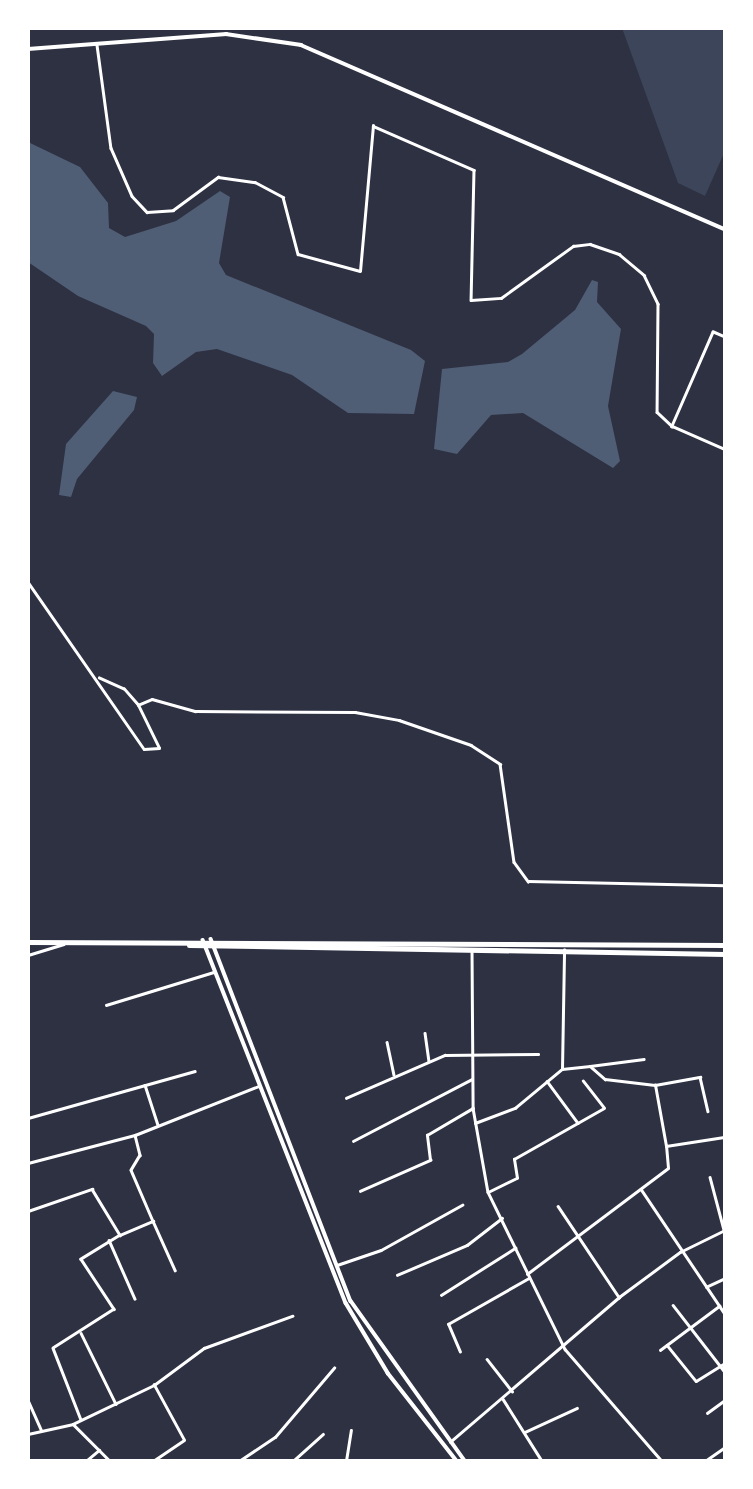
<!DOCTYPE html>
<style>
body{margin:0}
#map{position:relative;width:753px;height:1489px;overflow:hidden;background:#2d3142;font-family:"PT Sans Narrow",sans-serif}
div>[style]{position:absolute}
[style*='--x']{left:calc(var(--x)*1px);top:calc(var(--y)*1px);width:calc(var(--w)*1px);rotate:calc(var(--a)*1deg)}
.green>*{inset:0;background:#3c4559}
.water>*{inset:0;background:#4f5d75}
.minor>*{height:2.5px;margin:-1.25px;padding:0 1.25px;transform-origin:1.25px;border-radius:1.25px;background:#fff}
.tertiary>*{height:3.5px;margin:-1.75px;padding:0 1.75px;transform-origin:1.75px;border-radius:1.75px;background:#fff}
.trunk>*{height:4.5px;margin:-2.25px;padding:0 2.25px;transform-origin:2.25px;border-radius:2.25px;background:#fff}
span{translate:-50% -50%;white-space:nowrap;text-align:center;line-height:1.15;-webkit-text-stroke:6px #fff;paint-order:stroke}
.frame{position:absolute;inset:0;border:30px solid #fff;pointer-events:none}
</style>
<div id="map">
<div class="green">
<i style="clip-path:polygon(622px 28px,725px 28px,725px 151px,705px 196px,678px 183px)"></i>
</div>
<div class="water">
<i style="clip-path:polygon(28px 142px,80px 167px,108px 203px,109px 228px,125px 237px,176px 221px,220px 191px,230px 197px,219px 263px,226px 275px,411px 350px,425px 361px,414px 414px,348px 413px,292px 375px,217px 349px,196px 352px,162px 376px,153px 363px,154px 334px,146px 326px,78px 296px,28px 262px)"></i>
<i style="clip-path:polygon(592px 280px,598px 282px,597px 302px,621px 329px,608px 406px,620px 461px,613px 468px,523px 413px,491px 415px,457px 454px,434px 449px,442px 369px,508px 362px,522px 354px,575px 310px)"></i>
<i style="clip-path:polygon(113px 391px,137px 397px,134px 410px,77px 479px,71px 497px,59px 495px,66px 444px)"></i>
</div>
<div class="minor">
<i style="--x:97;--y:45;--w:104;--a:82.3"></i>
<i style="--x:111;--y:148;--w:52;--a:66.4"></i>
<i style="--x:132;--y:196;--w:22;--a:47"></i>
<i style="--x:147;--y:212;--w:26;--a:-4"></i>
<i style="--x:173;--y:210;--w:56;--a:-36.3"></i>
<i style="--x:218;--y:177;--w:37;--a:8"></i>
<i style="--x:255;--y:182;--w:32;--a:28"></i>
<i style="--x:283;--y:197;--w:59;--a:75.3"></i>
<i style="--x:298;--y:254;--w:64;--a:15.3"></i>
<i style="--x:360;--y:271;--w:146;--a:-84.9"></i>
<i style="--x:373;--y:126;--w:110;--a:23.5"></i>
<i style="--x:474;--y:170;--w:130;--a:91.3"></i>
<i style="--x:471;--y:300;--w:30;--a:-4"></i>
<i style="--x:501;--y:298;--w:89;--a:-35.8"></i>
<i style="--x:573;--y:246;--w:17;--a:-7"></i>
<i style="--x:590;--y:244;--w:31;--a:19"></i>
<i style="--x:619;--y:254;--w:33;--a:40"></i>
<i style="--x:644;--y:275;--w:32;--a:64"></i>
<i style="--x:658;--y:304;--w:108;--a:90.5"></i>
<i style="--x:657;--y:412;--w:21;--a:43"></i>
<i style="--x:725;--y:337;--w:13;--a:-157"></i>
<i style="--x:713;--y:332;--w:103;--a:113.6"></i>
<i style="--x:672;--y:426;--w:58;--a:23.5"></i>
<i style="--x:28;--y:582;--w:203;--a:55.2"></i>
<i style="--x:144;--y:749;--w:15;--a:-4"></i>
<i style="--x:159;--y:748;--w:48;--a:-116"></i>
<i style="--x:138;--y:705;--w:21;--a:-131"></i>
<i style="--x:124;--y:689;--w:27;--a:-156"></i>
<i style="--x:138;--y:705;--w:15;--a:-23"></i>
<i style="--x:152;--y:699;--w:45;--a:15.6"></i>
<i style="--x:195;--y:711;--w:160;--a:0.4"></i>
<i style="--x:355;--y:712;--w:45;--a:10.3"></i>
<i style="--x:399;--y:720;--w:76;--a:19.1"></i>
<i style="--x:471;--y:745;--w:35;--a:33"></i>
<i style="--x:500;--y:764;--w:99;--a:81.9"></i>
<i style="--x:514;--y:862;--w:24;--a:54"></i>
<i style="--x:528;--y:881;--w:197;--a:1.2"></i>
<i style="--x:472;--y:949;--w:159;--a:89.6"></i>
<i style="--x:473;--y:1108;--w:85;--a:79.9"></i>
<i style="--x:488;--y:1192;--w:175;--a:63.9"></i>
<i style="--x:565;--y:1349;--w:148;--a:49.1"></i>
<i style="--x:28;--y:955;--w:37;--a:-17"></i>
<i style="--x:106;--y:1005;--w:113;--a:-17"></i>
<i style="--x:425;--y:1033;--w:28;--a:82"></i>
<i style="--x:387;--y:1042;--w:33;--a:78"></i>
<i style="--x:590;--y:1066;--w:54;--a:-7.4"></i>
<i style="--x:562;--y:1069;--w:119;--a:-89"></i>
<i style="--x:547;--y:1081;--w:52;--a:53.6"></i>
<i style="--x:145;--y:1085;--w:42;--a:72"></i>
<i style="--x:346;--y:1098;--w:108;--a:-23.5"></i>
<i style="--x:445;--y:1055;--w:93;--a:-0.6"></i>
<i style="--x:28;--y:1118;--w:173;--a:-15.7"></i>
<i style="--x:475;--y:1123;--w:43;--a:-20.6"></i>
<i style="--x:515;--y:1108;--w:61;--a:-39.7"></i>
<i style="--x:562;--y:1069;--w:28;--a:-6"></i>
<i style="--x:590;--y:1066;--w:20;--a:41"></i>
<i style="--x:605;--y:1079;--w:50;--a:6.8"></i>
<i style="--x:135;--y:1135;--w:21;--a:76"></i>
<i style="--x:140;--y:1155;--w:17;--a:121"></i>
<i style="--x:131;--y:1170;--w:56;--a:66.7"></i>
<i style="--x:353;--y:1141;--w:134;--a:-27.5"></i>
<i style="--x:666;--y:1146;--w:62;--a:-100.2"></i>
<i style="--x:655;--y:1085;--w:46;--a:-10.1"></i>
<i style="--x:700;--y:1077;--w:35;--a:77"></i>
<i style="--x:28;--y:1163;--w:111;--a:-14.7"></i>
<i style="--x:135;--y:1135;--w:133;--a:-21.6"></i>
<i style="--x:710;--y:1177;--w:55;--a:75.2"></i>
<i style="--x:641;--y:1189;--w:151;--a:56.1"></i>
<i style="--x:360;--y:1191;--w:77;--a:-23.9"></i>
<i style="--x:430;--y:1160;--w:25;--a:-97"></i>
<i style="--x:427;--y:1135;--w:53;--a:-30.4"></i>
<i style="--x:488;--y:1192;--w:32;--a:-26"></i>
<i style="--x:517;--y:1178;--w:19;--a:-99"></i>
<i style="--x:514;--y:1159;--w:103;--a:-29.5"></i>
<i style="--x:604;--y:1108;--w:34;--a:-128"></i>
<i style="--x:558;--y:1206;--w:110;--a:56.2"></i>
<i style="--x:28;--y:1211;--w:68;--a:-19"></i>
<i style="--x:92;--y:1189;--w:54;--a:58.7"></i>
<i style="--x:120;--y:1235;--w:46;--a:148.4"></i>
<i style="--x:81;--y:1259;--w:60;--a:56.6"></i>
<i style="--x:114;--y:1309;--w:72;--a:147.4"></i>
<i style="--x:53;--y:1348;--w:77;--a:68.7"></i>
<i style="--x:120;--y:1235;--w:36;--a:-23"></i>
<i style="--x:153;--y:1221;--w:54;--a:65.8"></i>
<i style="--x:109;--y:1240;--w:64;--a:66.2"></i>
<i style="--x:337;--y:1265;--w:46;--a:-18.8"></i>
<i style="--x:381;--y:1250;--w:93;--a:-29.1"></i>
<i style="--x:527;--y:1274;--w:176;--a:-36.9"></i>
<i style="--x:668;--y:1168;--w:22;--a:-95"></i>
<i style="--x:666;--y:1146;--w:60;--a:-8.7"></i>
<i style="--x:397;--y:1275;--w:76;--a:-23.2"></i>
<i style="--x:467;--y:1245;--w:44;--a:-37.6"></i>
<i style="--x:706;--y:1287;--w:21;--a:-25"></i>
<i style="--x:441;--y:1295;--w:88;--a:-32.4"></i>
<i style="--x:673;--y:1305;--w:85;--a:52.2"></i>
<i style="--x:81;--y:1333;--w:79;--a:63.8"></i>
<i style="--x:667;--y:1345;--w:46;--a:51.1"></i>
<i style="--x:696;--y:1381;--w:34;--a:-32"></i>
<i style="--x:660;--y:1350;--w:74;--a:-36.7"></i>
<i style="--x:460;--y:1352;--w:30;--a:-113"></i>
<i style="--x:448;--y:1324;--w:93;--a:-29.6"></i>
<i style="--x:487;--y:1359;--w:41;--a:52"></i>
<i style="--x:503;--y:1399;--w:73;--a:57.8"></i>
<i style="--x:28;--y:1400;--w:32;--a:66"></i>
<i style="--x:707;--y:1413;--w:22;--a:-36"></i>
<i style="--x:73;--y:1424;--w:52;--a:45"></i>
<i style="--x:525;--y:1432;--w:57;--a:-24.8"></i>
<i style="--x:28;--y:1434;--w:46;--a:-12.5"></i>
<i style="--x:73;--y:1424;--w:90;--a:-25.7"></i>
<i style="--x:154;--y:1385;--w:62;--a:-36.5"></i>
<i style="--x:204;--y:1348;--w:94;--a:-20"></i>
<i style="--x:450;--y:1442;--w:223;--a:-40.6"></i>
<i style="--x:619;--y:1297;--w:76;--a:-36.4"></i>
<i style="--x:680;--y:1252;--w:50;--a:-26.1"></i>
<i style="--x:86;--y:1461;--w:17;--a:-40"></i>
<i style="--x:153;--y:1461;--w:37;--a:-34"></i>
<i style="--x:184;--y:1440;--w:63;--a:-118.6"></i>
<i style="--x:239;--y:1461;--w:43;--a:-33.7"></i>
<i style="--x:275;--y:1437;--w:91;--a:-49.5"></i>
<i style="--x:293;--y:1461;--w:40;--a:-42"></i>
<i style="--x:346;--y:1461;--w:31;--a:-81"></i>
<i style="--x:705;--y:1461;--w:24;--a:-35"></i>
</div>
<div class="tertiary">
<i style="--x:28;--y:49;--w:199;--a:-4.3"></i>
<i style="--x:226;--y:34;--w:76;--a:8.3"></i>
<i style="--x:301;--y:45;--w:462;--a:23.5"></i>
<i style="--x:211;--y:939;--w:388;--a:68.9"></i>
<i style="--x:351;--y:1301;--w:196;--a:54.5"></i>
<i style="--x:203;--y:940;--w:390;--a:68.5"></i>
<i style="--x:346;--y:1303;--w:82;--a:59"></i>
<i style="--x:388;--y:1373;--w:112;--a:51.9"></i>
</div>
<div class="trunk">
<i style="--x:28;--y:942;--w:697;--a:0.25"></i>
<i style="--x:189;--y:945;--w:536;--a:0.96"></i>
</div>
<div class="frame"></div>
</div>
